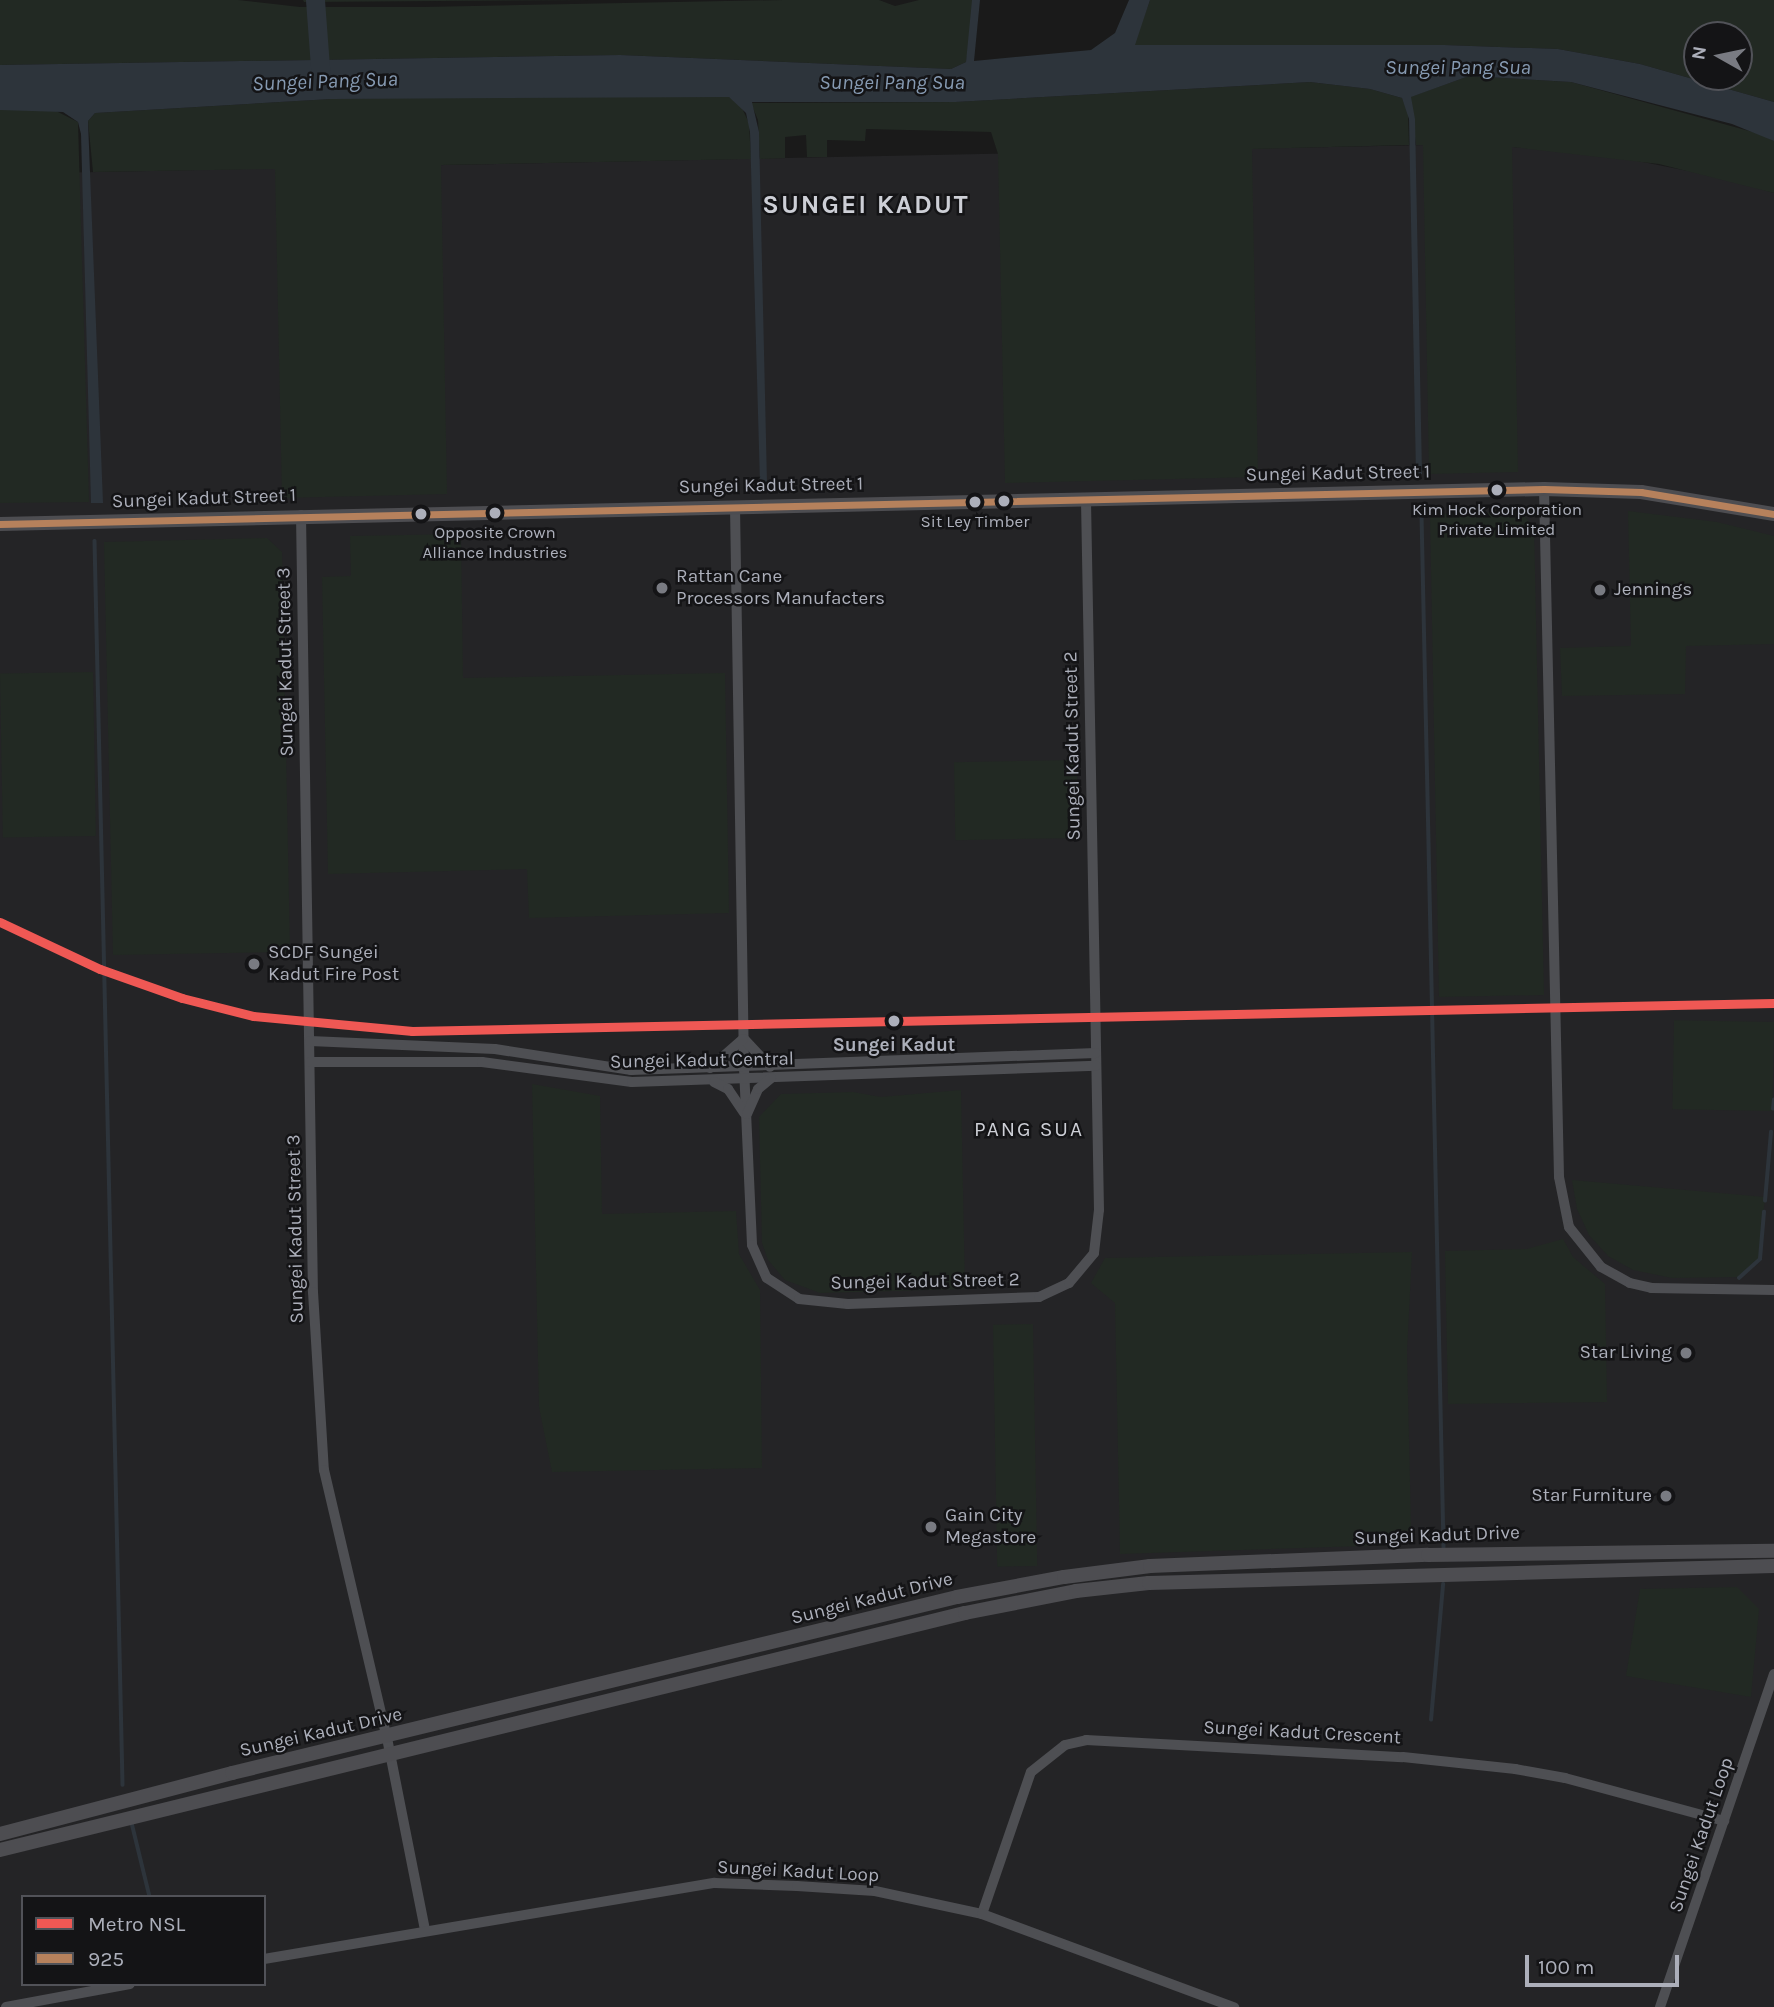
<!DOCTYPE html>
<style>
body{margin:0}
#map{position:relative;width:1774px;height:2007px;overflow:hidden;background:#1a1a1a;font-family:Karla,sans-serif}
div>[style]{position:absolute}
[style*='--x']{left:calc(var(--x)*1px);top:calc(var(--y)*1px);width:calc(var(--w)*1px);rotate:calc(var(--a)*1deg)}
.built>*{inset:0;background:#242426}
.green>*{inset:0;background:#222923;transform-origin:0 0}
.water>*{inset:0;background:#2d343b}
.stream>*{height:3.5px;margin:-1.75px;padding:0 1.75px;transform-origin:1.75px;border-radius:1.75px;background:#2d343b}
.river>*{height:19px;margin:-9.5px;padding:0 9.5px;transform-origin:9.5px;border-radius:9.5px;background:#2d343b}
.street>*{height:10px;margin:-5px;padding:0 5px;transform-origin:5px;border-radius:5px;background:#4e4f53}
.secondary>*{height:14px;margin:-7px;padding:0 7px;transform-origin:7px;border-radius:7px;background:#4d4d51}
.bus-1>*{height:7px;margin:-3.5px;padding:0 3.5px;transform-origin:3.5px;border-radius:3.5px;background:#b6815c}
.metro-1>*{height:9px;margin:-4.5px;padding:0 4.5px;transform-origin:4.5px;border-radius:4.5px;background:#ef5854}
.dots>*{width:19px;height:19px;translate:-50% -50%;box-sizing:border-box;border:4px solid #141416;border-radius:50%}
span{translate:-50% -50%;white-space:nowrap;text-align:center;line-height:1.15;-webkit-text-stroke:5px #141416;paint-order:stroke}
.bus-label{font-size:17px;color:#acafba}
.street-label{font-size:19px;color:#acafba}
.poi-label{font-size:19px;color:#acafba}
.left{translate:0 -50%;text-align:left}
.right{translate:-100% -50%;text-align:right}
.stop-label{font-size:19px;color:#acafba;font-weight:700}
.water-label{font-size:21px;color:#869ab2;font-style:italic}
.neighbourhood-label{font-size:21px;color:#cdcfd6;letter-spacing:2px}
.district-label{font-size:26px;color:#cdcfd6;font-weight:700;letter-spacing:2px}
.legend{position:absolute;left:21px;top:1895px;width:245px;height:91px;box-sizing:border-box;background:#141416;border:2px solid #515258;margin:0;padding:9px 12px;list-style:none;font-size:21px;color:#acafba}
.legend li{display:flex;align-items:center;gap:14px;height:35px}
.legend b{width:35px;border:2px solid #515258}
.north{position:absolute;left:1683px;top:21px;width:70px;height:70px;box-sizing:border-box;background:#141416;border:2px solid #515258;border-radius:50%;rotate:279deg;font-size:19px;font-weight:700;line-height:28px;text-align:center;color:#acafba}
.north::after{content:'';display:block;margin:auto;width:24px;height:32px;background:#797b82;clip-path:polygon(50% 0,100% 100%,50% 72%,0 100%)}
.scale{position:absolute;left:1525px;top:1955px;width:154px;height:32px;box-sizing:border-box;border:4px solid #acafba;border-top:0;padding-left:9px;font-size:21px;line-height:24px;white-space:nowrap;color:#acafba;-webkit-text-stroke:5px #141416;paint-order:stroke}
</style>
<div id="map">
<div class="built">
<i style="clip-path:polygon(evenodd,1477px 144px,1608px 155px,1728px 179px,1774px 193px,1774px 2007px,0 2007px,0 174px,1477px 144px,23px 1897px,264px 1897px,264px 1984px,23px 1984px,23px 1897px)"></i>
</div>
<div class="green">
<i style="clip-path:polygon(0 0,238px 0,300px 7px,423px 7px,783px 0,879px 0,895px 6px,919px 0,972px 0,973px 19px,966px 62px,951px 69px,620px 55px,0 65px)"></i>
<i style="clip-path:polygon(303px 0,594px 0,304px 2px)"></i>
<i style="clip-path:polygon(evenodd,1150px 0,1774px 0,1774px 102px,1640px 64px,1558px 49px,1444px 45px,1134px 45px,1150px 0,1697px 35px,1739px 35px,1739px 77px,1697px 77px,1697px 35px)"></i>
<i style="clip-path:polygon(1469px 76px,1571px 82px,1760px 134px,1774px 141px,1774px 193px,1659px 164px,1512px 147px,1518px 472px,1429px 474px,1423px 145px,1416px 145px,1410px 97px)"></i>
<i style="clip-path:polygon(1310px 82px,1370px 89px,1402px 98px,1408px 113px,1409px 145px,1252px 149px,1258px 477px,1005px 483px,998px 154px,991px 132px,866px 129px,865px 141px,827px 140px,827px 157px,807px 157px,806px 135px,785px 137px,785px 158px,760px 159px,758px 120px,751px 103px,955px 102px)"></i>
<i style="clip-path:polygon(521px 95px,729px 97px,740px 104px,749px 123px,751px 159px,441px 165px,447px 494px,282px 498px,275px 169px,93px 172px,88px 121px,95px 113px,331px 99px)"></i>
<i style="clip-path:polygon(0 110px,54px 110px,78px 122px,89px 502px,0 503px)"></i>
<i style="clip-path:polygon(1628px 511px,1717px 522px,1774px 536px,1774px 644px,1686px 646px,1685px 694px,1562px 696px,1560px 648px,1631px 646px)"></i>
<i style="clip-path:polygon(1520px 512px,1534px 526px,1544px 995px,1439px 997px,1430px 514px)"></i>
<i style="clip-path:polygon(461px 534px,463px 678px,725px 673px,729px 913px,529px 918px,527px 869px,328px 874px,322px 577px,351px 576px,350px 536px)"></i>
<i style="clip-path:polygon(267px 538px,282px 552px,290px 952px,113px 955px,104px 542px)"></i>
<i style="left:93px;top:672px;width:164px;height:93px;rotate:89deg"></i>
<i style="left:1077px;top:760px;width:78px;height:123px;rotate:89deg"></i>
<i style="left:1774px;top:1022px;width:89px;height:100px;rotate:91deg"></i>
<i style="clip-path:polygon(532px 1084px,600px 1096px,602px 1214px,736px 1211px,739px 1254px,760px 1290px,762px 1468px,552px 1472px,539px 1407px)"></i>
<i style="clip-path:polygon(961px 1090px,965px 1289px,820px 1293px,785px 1280px,768px 1260px,762px 1243px,759px 1117px,781px 1094px,853px 1092px,881px 1097px)"></i>
<i style="clip-path:polygon(1572px 1180px,1765px 1197px,1759px 1258px,1739px 1277px,1672px 1278px,1633px 1270px,1608px 1256px,1589px 1235px,1577px 1209px)"></i>
<i style="clip-path:polygon(1563px 1239px,1573px 1257px,1605px 1284px,1607px 1402px,1448px 1404px,1445px 1251px,1527px 1249px)"></i>
<i style="clip-path:polygon(1412px 1252px,1407px 1352px,1411px 1527px,1393px 1545px,1120px 1554px,1115px 1303px,1091px 1283px,1105px 1258px)"></i>
<i style="left:1033px;top:1324px;width:242px;height:40px;rotate:89deg"></i>
<i style="clip-path:polygon(1737px 1587px,1759px 1609px,1751px 1697px,1626px 1676px,1640px 1589px)"></i>
</div>
<div class="water">
<i style="clip-path:polygon(972px 0,980px 0,974px 61px,1091px 50px,1115px 33px,1129px 0,1150px 0,1135px 45px,1444px 45px,1558px 49px,1640px 64px,1774px 102px,1774px 141px,1732px 124px,1571px 82px,1469px 76px,1411px 97px,1415px 119px,1422px 474px,1416px 474px,1409px 119px,1402px 98px,1370px 89px,1310px 82px,955px 102px,752px 102px,759px 132px,767px 483px,760px 483px,750px 132px,746px 113px,729px 97px,331px 99px,95px 113px,88px 121px,103px 503px,91px 503px,81px 134px,78px 122px,63px 112px,0 110px,0 65px,620px 55px,951px 69px,966px 62px)"></i>
</div>
<div class="stream">
<i style="--x:1422;--y:515;--w:1035;--a:88.78"></i>
<i style="--x:95;--y:541;--w:1244;--a:88.71"></i>
<i style="--x:1773;--y:1109;--w:9;--a:-84"></i>
<i style="--x:1765;--y:1201;--w:69;--a:-85"></i>
<i style="--x:1739;--y:1278;--w:28;--a:-42"></i>
<i style="--x:1760;--y:1259;--w:47;--a:-85.1"></i>
<i style="--x:1431;--y:1720;--w:136;--a:-84.9"></i>
<i style="--x:132;--y:1823;--w:76;--a:76.3"></i>
</div>
<div class="river">
<i style="--x:315;--y:0;--w:80;--a:85.7"></i>
</div>
<div class="street">
<i style="--x:1544;--y:489;--w:688;--a:88.75"></i>
<i style="--x:1559;--y:1177;--w:51;--a:78.7"></i>
<i style="--x:1569;--y:1227;--w:51;--a:51.3"></i>
<i style="--x:1601;--y:1267;--w:33;--a:29"></i>
<i style="--x:1630;--y:1283;--w:22;--a:13"></i>
<i style="--x:1651;--y:1288;--w:123;--a:0.9"></i>
<i style="--x:735;--y:507;--w:561;--a:89.08"></i>
<i style="--x:744;--y:1068;--w:177;--a:87.4"></i>
<i style="--x:752;--y:1245;--w:36;--a:66"></i>
<i style="--x:767;--y:1278;--w:38;--a:33"></i>
<i style="--x:799;--y:1299;--w:49;--a:5.8"></i>
<i style="--x:848;--y:1304;--w:191;--a:-2.1"></i>
<i style="--x:1039;--y:1297;--w:33;--a:-25"></i>
<i style="--x:1069;--y:1283;--w:39;--a:-50"></i>
<i style="--x:1094;--y:1253;--w:43;--a:-83.4"></i>
<i style="--x:1099;--y:1210;--w:711;--a:-91.05"></i>
<i style="--x:301;--y:515;--w:777;--a:89.12"></i>
<i style="--x:313;--y:1292;--w:178;--a:86.5"></i>
<i style="--x:324;--y:1470;--w:275;--a:76.8"></i>
<i style="--x:387;--y:1738;--w:196;--a:78.8"></i>
<i style="--x:744;--y:1039;--w:38;--a:47"></i>
<i style="--x:310;--y:1041;--w:185;--a:2.5"></i>
<i style="--x:495;--y:1049;--w:138;--a:8.8"></i>
<i style="--x:631;--y:1070;--w:465;--a:-2.1"></i>
<i style="--x:310;--y:1062;--w:172;--a:0"></i>
<i style="--x:482;--y:1062;--w:151;--a:7.6"></i>
<i style="--x:632;--y:1082;--w:464;--a:-2"></i>
<i style="--x:710;--y:1068;--w:44;--a:-41.3"></i>
<i style="--x:714;--y:1082;--w:16;--a:27"></i>
<i style="--x:728;--y:1089;--w:29;--a:56"></i>
<i style="--x:747;--y:1114;--w:27;--a:-66"></i>
<i style="--x:758;--y:1089;--w:17;--a:-40"></i>
<i style="--x:982;--y:1914;--w:150;--a:-71"></i>
<i style="--x:1031;--y:1772;--w:43;--a:-38.5"></i>
<i style="--x:1065;--y:1745;--w:22;--a:-13"></i>
<i style="--x:1086;--y:1740;--w:317;--a:3.1"></i>
<i style="--x:1403;--y:1757;--w:113;--a:6.1"></i>
<i style="--x:1515;--y:1769;--w:51;--a:10.2"></i>
<i style="--x:1565;--y:1778;--w:165;--a:15.1"></i>
<i style="--x:264;--y:1959;--w:457;--a:-9.6"></i>
<i style="--x:715;--y:1883;--w:82;--a:2.1"></i>
<i style="--x:797;--y:1886;--w:78;--a:3.7"></i>
<i style="--x:875;--y:1891;--w:109;--a:12.1"></i>
<i style="--x:982;--y:1914;--w:269;--a:20.3"></i>
<i style="--x:6;--y:2007;--w:126;--a:-10.5"></i>
<i style="--x:1660;--y:2007;--w:352;--a:-71.1"></i>
</div>
<div class="secondary">
<i style="--x:0;--y:524;--w:1544;--a:-1.3"></i>
<i style="--x:1544;--y:489;--w:97;--a:1.8"></i>
<i style="--x:1641;--y:492;--w:135;--a:9.4"></i>
<i style="--x:0;--y:1834;--w:240;--a:-14.7"></i>
<i style="--x:232;--y:1773;--w:746;--a:-13.65"></i>
<i style="--x:957;--y:1597;--w:109;--a:-10.6"></i>
<i style="--x:1064;--y:1577;--w:87;--a:-7.3"></i>
<i style="--x:1150;--y:1566;--w:278;--a:-2.3"></i>
<i style="--x:1428;--y:1555;--w:346;--a:-0.7"></i>
<i style="--x:0;--y:1850;--w:994;--a:-13.8"></i>
<i style="--x:965;--y:1613;--w:113;--a:-11.2"></i>
<i style="--x:1076;--y:1591;--w:73;--a:-6.3"></i>
<i style="--x:1149;--y:1583;--w:625;--a:-1.56"></i>
</div>
<div class="bus-1">
<i style="--x:0;--y:524;--w:1544;--a:-1.3"></i>
<i style="--x:1544;--y:489;--w:97;--a:1.8"></i>
<i style="--x:1641;--y:492;--w:135;--a:9.4"></i>
</div>
<div class="metro-1">
<i style="--x:0;--y:922;--w:110;--a:25.2"></i>
<i style="--x:100;--y:969;--w:87;--a:19.5"></i>
<i style="--x:182;--y:998;--w:73;--a:14.2"></i>
<i style="--x:253;--y:1016;--w:160;--a:5.4"></i>
<i style="--x:412;--y:1031;--w:1362;--a:-1.18"></i>
</div>
<div class="dots">
<i style="left:1497px;top:490px;background:#acafba"></i>
<i style="left:1004px;top:501px;background:#acafba"></i>
<i style="left:975px;top:502px;background:#acafba"></i>
<i style="left:495px;top:513px;background:#acafba"></i>
<i style="left:421px;top:514px;background:#acafba"></i>
<i style="left:662px;top:588px;background:#797b82"></i>
<i style="left:1600px;top:590px;background:#797b82"></i>
<i style="left:254px;top:964px;background:#797b82"></i>
<i style="left:894px;top:1021px;background:#acafba"></i>
<i style="left:1686px;top:1353px;background:#797b82"></i>
<i style="left:1666px;top:1496px;background:#797b82"></i>
<i style="left:931px;top:1527px;background:#797b82"></i>
</div>
<div class="bus-label">
<span style="left:1497px;top:520px">Kim Hock Corporation<br>Private Limited</span>
<span style="left:975px;top:522px">Sit Ley Timber</span>
<span style="left:495px;top:543px">Opposite Crown<br>Alliance Industries</span>
</div>
<div class="street-label">
<span style="left:1338px;top:474px;rotate:-1deg">Sungei Kadut Street 1</span>
<span style="left:771px;top:486px;rotate:-1deg">Sungei Kadut Street 1</span>
<span style="left:204px;top:499px;rotate:-2deg">Sungei Kadut Street 1</span>
<span style="left:286px;top:662px;rotate:-91deg">Sungei Kadut Street 3</span>
<span style="left:1073px;top:746px;rotate:-91deg">Sungei Kadut Street 2</span>
<span style="left:702px;top:1061px;rotate:-1deg">Sungei Kadut Central</span>
<span style="left:296px;top:1229px;rotate:-91deg">Sungei Kadut Street 3</span>
<span style="left:925px;top:1282px;rotate:-1deg">Sungei Kadut Street 2</span>
<span style="left:1437px;top:1536px;rotate:-2deg">Sungei Kadut Drive</span>
<span style="left:872px;top:1599px;rotate:-14deg">Sungei Kadut Drive</span>
<span style="left:321px;top:1733px;rotate:-13deg">Sungei Kadut Drive</span>
<span style="left:1302px;top:1733px;rotate:3deg">Sungei Kadut Crescent</span>
<span style="left:1702px;top:1835px;rotate:-71deg">Sungei Kadut Loop</span>
<span style="left:798px;top:1872px;rotate:3deg">Sungei Kadut Loop</span>
</div>
<div class="poi-label">
<span class="left" style="left:676px;top:588px">Rattan Cane<br>Processors Manufacters</span>
<span class="left" style="left:1614px;top:590px">Jennings</span>
<span class="left" style="left:268px;top:964px">SCDF Sungei<br>Kadut Fire Post</span>
<span class="right" style="left:1672px;top:1353px">Star Living</span>
<span class="right" style="left:1652px;top:1496px">Star Furniture</span>
<span class="left" style="left:945px;top:1527px">Gain City<br>Megastore</span>
</div>
<div class="stop-label">
<span style="left:894px;top:1046px">Sungei Kadut</span>
</div>
<div class="water-label">
<span style="left:1458px;top:67px">Sungei Pang Sua</span>
<span style="left:325px;top:81px;rotate:-2deg">Sungei Pang Sua</span>
<span style="left:892px;top:82px">Sungei Pang Sua</span>
</div>
<div class="neighbourhood-label">
<span style="left:1029px;top:1129px">PANG SUA</span>
</div>
<div class="district-label">
<span style="left:866px;top:205px">SUNGEI KADUT</span>
</div>
<ul class="legend">
<li><b style="height:9px;background:#ef5854"></b>Metro NSL</li>
<li><b style="height:9px;background:#b6815c"></b>925</li>
</ul>
<div class="north">N</div>
<div class="scale">100 m</div>
</div>
